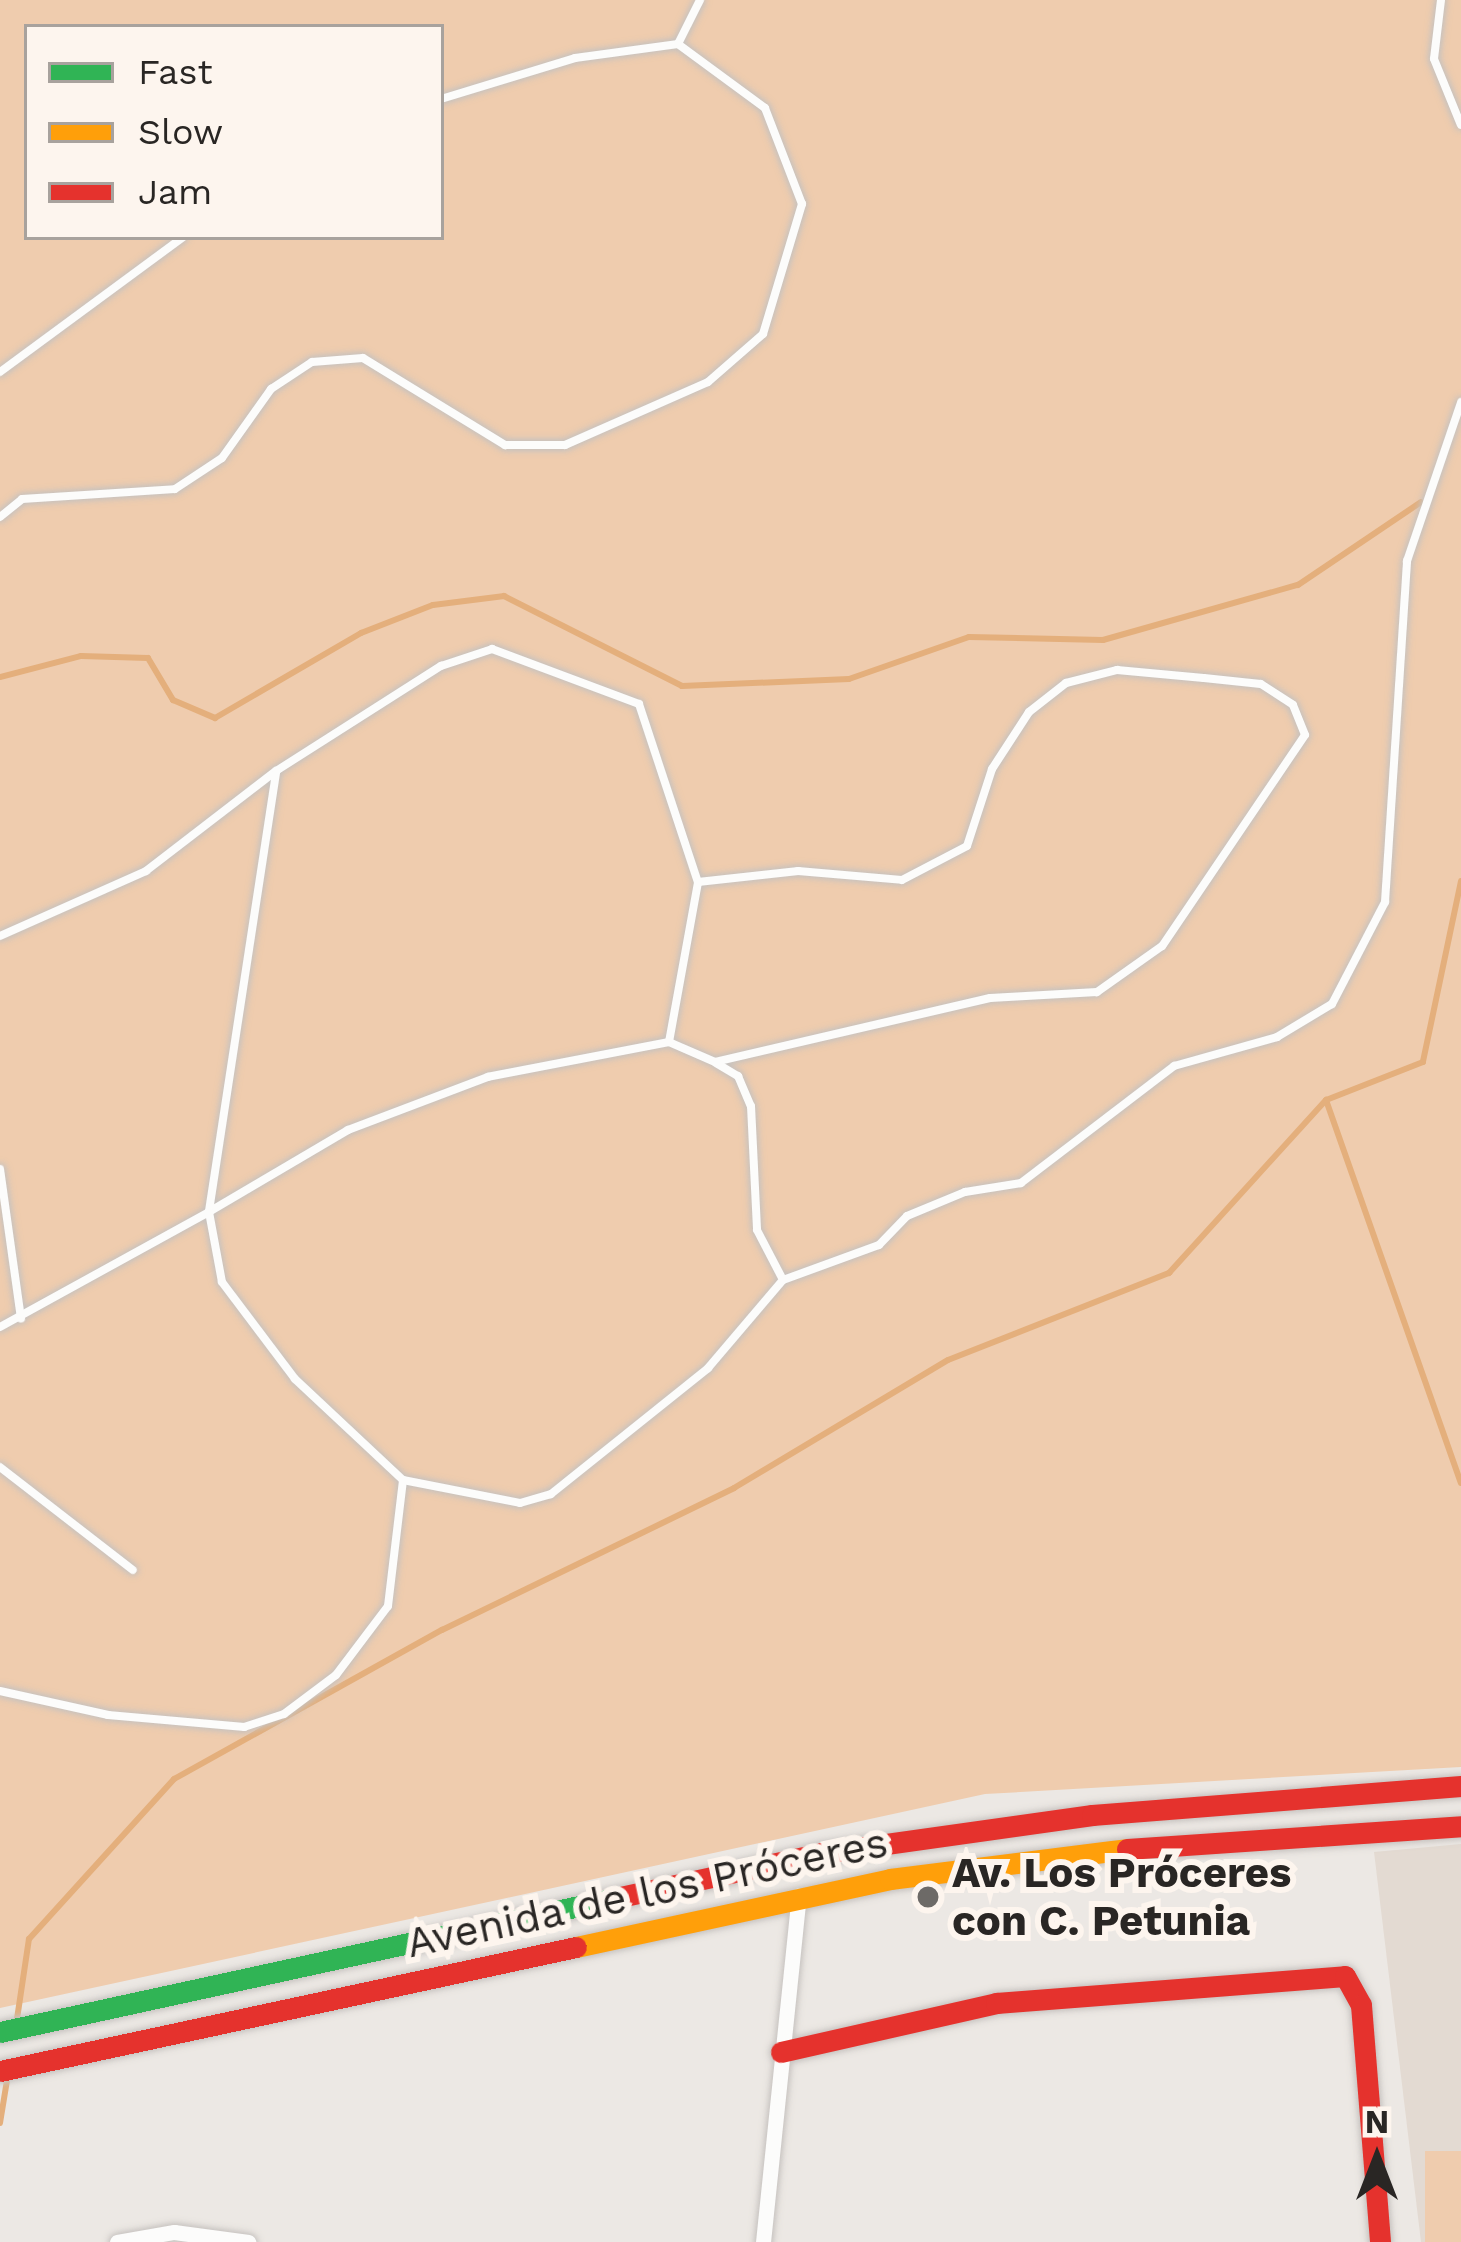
<!DOCTYPE html>
<meta charset="utf-8">
<style>
body{margin:0}
#map{position:relative;width:1461px;height:2242px;overflow:hidden;background:#ece8e4;font-family:"Work Sans",sans-serif}
div>[style]{position:absolute}
[style*='--x']{left:calc(var(--x)*1px);top:calc(var(--y)*1px);width:calc(var(--w)*1px);rotate:calc(var(--a)*1deg)}
.built>*{inset:0;background:#e3dad2}
.green>*{inset:0;background:#efccae;transform-origin:0 0}
.stream>*{height:6px;margin:-3px;padding:0 3px;transform-origin:3px;border-radius:3px;background:#e4af7c}
.roads{filter:drop-shadow(0 0 3px #c6c2bf) drop-shadow(0 0 3px #c6c2bf)}
.lane>*{height:8px;margin:-4px;padding:0 4px;transform-origin:4px;border-radius:4px;background:#fcfcfb}
.street>*{height:15px;margin:-7.5px;padding:0 7.5px;transform-origin:7.5px;border-radius:7.5px;background:#fcfcfb}
.fast>*{height:21px;margin:-10.5px;padding:0 10.5px;transform-origin:10.5px;border-radius:10.5px;background:#30b455}
.slow>*{height:21px;margin:-10.5px;padding:0 10.5px;transform-origin:10.5px;border-radius:10.5px;background:#ff9f0a}
.jam>*{height:21px;margin:-10.5px;padding:0 10.5px;transform-origin:10.5px;border-radius:10.5px;background:#e5322d}
.dots>*{width:33px;height:33px;translate:-50% -50%;box-sizing:border-box;border:6px solid #fdf5ee;border-radius:50%}
span{translate:-50% -50%;white-space:nowrap;text-align:center;line-height:1.15;-webkit-text-stroke:12px #fdf5ee;paint-order:stroke}
.poi-label{font-size:42px;color:#292624;font-weight:700}
.left{translate:0 -50%;text-align:left}
.street-label{font-size:42px;color:#292624}
.legend{position:absolute;left:24px;top:24px;width:420px;height:216px;box-sizing:border-box;background:#fdf5ee;border:3px solid #a8a29d;margin:0;padding:15px 21px;list-style:none;font-size:36px;color:#292624}
.legend li{display:flex;align-items:center;gap:24px;height:60px}
.legend b{width:60px;border:3px solid #a8a29d}
.north{position:absolute;left:1317px;top:2098px;width:120px;height:120px;-webkit-text-stroke:9px #fdf5ee;paint-order:stroke;rotate:0deg;font-size:33px;font-weight:700;line-height:48px;text-align:center;color:#292624}
.north::after{content:'';display:block;margin:auto;width:42px;height:54px;background:#292624;clip-path:polygon(50% 0,100% 100%,50% 72%,0 100%)}
</style>
<div id="map">
<div class="built">
<i style="clip-path:polygon(1461px 1844px,1461px 2242px,1421px 2242px,1374px 1852px)"></i>
</div>
<div class="green">
<i style="clip-path:polygon(evenodd,0 0,1461px 0,1461px 1767px,985px 1794px,0 2008px,0 0,27px 27px,441px 27px,441px 237px,27px 237px,27px 27px)"></i>
<i style="left:1425px;top:2151px;width:36px;height:91px"></i>
</div>
<div class="stream">
<i style="--x:0;--y:677;--w:84;--a:-14.5"></i>
<i style="--x:81;--y:656;--w:67;--a:1.7"></i>
<i style="--x:148;--y:658;--w:49;--a:59.2"></i>
<i style="--x:173;--y:700;--w:46;--a:23.2"></i>
<i style="--x:215;--y:718;--w:169;--a:-30.2"></i>
<i style="--x:361;--y:633;--w:77;--a:-21.3"></i>
<i style="--x:433;--y:605;--w:72;--a:-7.2"></i>
<i style="--x:504;--y:596;--w:199;--a:26.8"></i>
<i style="--x:682;--y:686;--w:167;--a:-2.4"></i>
<i style="--x:849;--y:679;--w:127;--a:-19.3"></i>
<i style="--x:969;--y:637;--w:134;--a:1.3"></i>
<i style="--x:1103;--y:640;--w:203;--a:-15.8"></i>
<i style="--x:1298;--y:585;--w:148;--a:-34"></i>
<i style="--x:1461;--y:881;--w:185;--a:101.9"></i>
<i style="--x:1423;--y:1062;--w:104;--a:158.6"></i>
<i style="--x:1326;--y:1100;--w:406;--a:70.6"></i>
<i style="--x:17;--y:2019;--w:81;--a:-81.5"></i>
<i style="--x:29;--y:1939;--w:216;--a:-47.8"></i>
<i style="--x:174;--y:1779;--w:307;--a:-29.1"></i>
<i style="--x:442;--y:1630;--w:325;--a:-25.9"></i>
<i style="--x:734;--y:1488;--w:249;--a:-30.9"></i>
<i style="--x:948;--y:1360;--w:238;--a:-21.5"></i>
<i style="--x:1169;--y:1273;--w:234;--a:-47.8"></i>
<i style="--x:0;--y:2123;--w:50;--a:-80.7"></i>
</div>
<div class="roads">
<div class="lane">
<i style="--x:1441;--y:0;--w:59;--a:96.8"></i>
<i style="--x:1434;--y:59;--w:71;--a:67.8"></i>
<i style="--x:441;--y:99;--w:140;--a:-17"></i>
<i style="--x:575;--y:58;--w:104;--a:-7.7"></i>
<i style="--x:678;--y:44;--w:49;--a:-63.4"></i>
<i style="--x:0;--y:372;--w:227;--a:-36.4"></i>
<i style="--x:0;--y:517;--w:28;--a:-39"></i>
<i style="--x:22;--y:499;--w:153;--a:-3.7"></i>
<i style="--x:175;--y:489;--w:56;--a:-33.4"></i>
<i style="--x:222;--y:458;--w:85;--a:-54.6"></i>
<i style="--x:271;--y:389;--w:49;--a:-33.4"></i>
<i style="--x:312;--y:362;--w:51;--a:-4.5"></i>
<i style="--x:363;--y:358;--w:167;--a:31.5"></i>
<i style="--x:505;--y:445;--w:60;--a:0"></i>
<i style="--x:565;--y:445;--w:156;--a:-23.8"></i>
<i style="--x:708;--y:382;--w:73;--a:-41.1"></i>
<i style="--x:763;--y:334;--w:136;--a:-73.3"></i>
<i style="--x:802;--y:204;--w:103;--a:-111.1"></i>
<i style="--x:765;--y:108;--w:108;--a:-143.7"></i>
<i style="--x:0;--y:936;--w:160;--a:-24"></i>
<i style="--x:146;--y:871;--w:164;--a:-37.6"></i>
<i style="--x:276;--y:771;--w:196;--a:-32.5"></i>
<i style="--x:441;--y:666;--w:54;--a:-18.4"></i>
<i style="--x:492;--y:649;--w:157;--a:20.5"></i>
<i style="--x:639;--y:704;--w:188;--a:71.7"></i>
<i style="--x:698;--y:882;--w:101;--a:-6.3"></i>
<i style="--x:798;--y:871;--w:104;--a:4.9"></i>
<i style="--x:902;--y:880;--w:73;--a:-27.6"></i>
<i style="--x:967;--y:846;--w:81;--a:-72"></i>
<i style="--x:992;--y:769;--w:68;--a:-57"></i>
<i style="--x:1029;--y:712;--w:47;--a:-38.1"></i>
<i style="--x:1066;--y:683;--w:53;--a:-14.3"></i>
<i style="--x:1117;--y:670;--w:87;--a:5.3"></i>
<i style="--x:1204;--y:678;--w:57;--a:6"></i>
<i style="--x:1261;--y:684;--w:38;--a:33"></i>
<i style="--x:1293;--y:705;--w:32;--a:68"></i>
<i style="--x:1305;--y:735;--w:255;--a:124.1"></i>
<i style="--x:1162;--y:946;--w:80;--a:144.7"></i>
<i style="--x:1097;--y:992;--w:107;--a:176.8"></i>
<i style="--x:990;--y:998;--w:282;--a:166.9"></i>
<i style="--x:715;--y:1062;--w:50;--a:-156.5"></i>
<i style="--x:669;--y:1042;--w:184;--a:169.1"></i>
<i style="--x:488;--y:1077;--w:150;--a:159.3"></i>
<i style="--x:348;--y:1130;--w:161;--a:149.5"></i>
<i style="--x:669;--y:1042;--w:163;--a:-79.7"></i>
<i style="--x:716;--y:1063;--w:26;--a:31"></i>
<i style="--x:738;--y:1076;--w:33;--a:67"></i>
<i style="--x:751;--y:1106;--w:124;--a:87.2"></i>
<i style="--x:757;--y:1230;--w:56;--a:62.5"></i>
<i style="--x:0;--y:1169;--w:151;--a:82"></i>
<i style="--x:209;--y:1211;--w:445;--a:-81.3"></i>
<i style="--x:0;--y:1327;--w:239;--a:-28.8"></i>
<i style="--x:209;--y:1212;--w:71;--a:79.5"></i>
<i style="--x:222;--y:1282;--w:121;--a:53"></i>
<i style="--x:295;--y:1379;--w:148;--a:43.1"></i>
<i style="--x:403;--y:1480;--w:119;--a:11.1"></i>
<i style="--x:520;--y:1503;--w:32;--a:-16"></i>
<i style="--x:551;--y:1494;--w:201;--a:-38.7"></i>
<i style="--x:708;--y:1368;--w:116;--a:-49.6"></i>
<i style="--x:783;--y:1280;--w:102;--a:-20"></i>
<i style="--x:879;--y:1245;--w:40;--a:-46"></i>
<i style="--x:907;--y:1216;--w:63;--a:-22.5"></i>
<i style="--x:965;--y:1192;--w:57;--a:-9.1"></i>
<i style="--x:1021;--y:1183;--w:193;--a:-37.4"></i>
<i style="--x:1174;--y:1066;--w:107;--a:-15.7"></i>
<i style="--x:1277;--y:1037;--w:64;--a:-31"></i>
<i style="--x:1332;--y:1004;--w:115;--a:-62.5"></i>
<i style="--x:1385;--y:902;--w:342;--a:-86.3"></i>
<i style="--x:1407;--y:561;--w:168;--a:-71.2"></i>
<i style="--x:0;--y:1467;--w:168;--a:37.8"></i>
<i style="--x:0;--y:1691;--w:111;--a:12.5"></i>
<i style="--x:108;--y:1715;--w:137;--a:5"></i>
<i style="--x:244;--y:1727;--w:42;--a:-18"></i>
<i style="--x:284;--y:1714;--w:65;--a:-36.9"></i>
<i style="--x:336;--y:1675;--w:86;--a:-53"></i>
<i style="--x:388;--y:1606;--w:127;--a:-83.2"></i>
</div>
<div class="street">
<i style="--x:117;--y:2242;--w:58;--a:-10"></i>
<i style="--x:174;--y:2232;--w:75;--a:7.7"></i>
<i style="--x:763;--y:2242;--w:348;--a:-84.1"></i>
</div>
<div class="fast">
<i style="--x:0;--y:2032;--w:625;--a:-12.28"></i>
</div>
<div class="slow">
<i style="--x:576;--y:1947;--w:321;--a:-12.2"></i>
<i style="--x:890;--y:1879;--w:239;--a:-7.2"></i>
</div>
<div class="jam">
<i style="--x:1127;--y:1849;--w:335;--a:-3.9"></i>
<i style="--x:611;--y:1899;--w:216;--a:-12.3"></i>
<i style="--x:822;--y:1853;--w:273;--a:-8"></i>
<i style="--x:1092;--y:1815;--w:370;--a:-4.5"></i>
<i style="--x:781;--y:2052;--w:221;--a:-12.8"></i>
<i style="--x:996;--y:2003;--w:350;--a:-4.4"></i>
<i style="--x:1345;--y:1976;--w:33;--a:61"></i>
<i style="--x:1361;--y:2005;--w:238;--a:85.4"></i>
<i style="--x:0;--y:2071;--w:589;--a:-12.15"></i>
</div>
</div>
<div class="dots">
<i style="left:928px;top:1897px;background:#6d6a67"></i>
</div>
<div class="poi-label">
<span class="left" style="left:952px;top:1897px">Av. Los Próceres<br>con C. Petunia</span>
</div>
<div class="street-label">
<span style="left:647px;top:1893px;rotate:-12deg">Avenida de los Próceres</span>
</div>
<ul class="legend">
<li><b style="height:15px;background:#30b455"></b>Fast</li>
<li><b style="height:15px;background:#ff9f0a"></b>Slow</li>
<li><b style="height:15px;background:#e5322d"></b>Jam</li>
</ul>
<div class="north">N</div>
</div>
